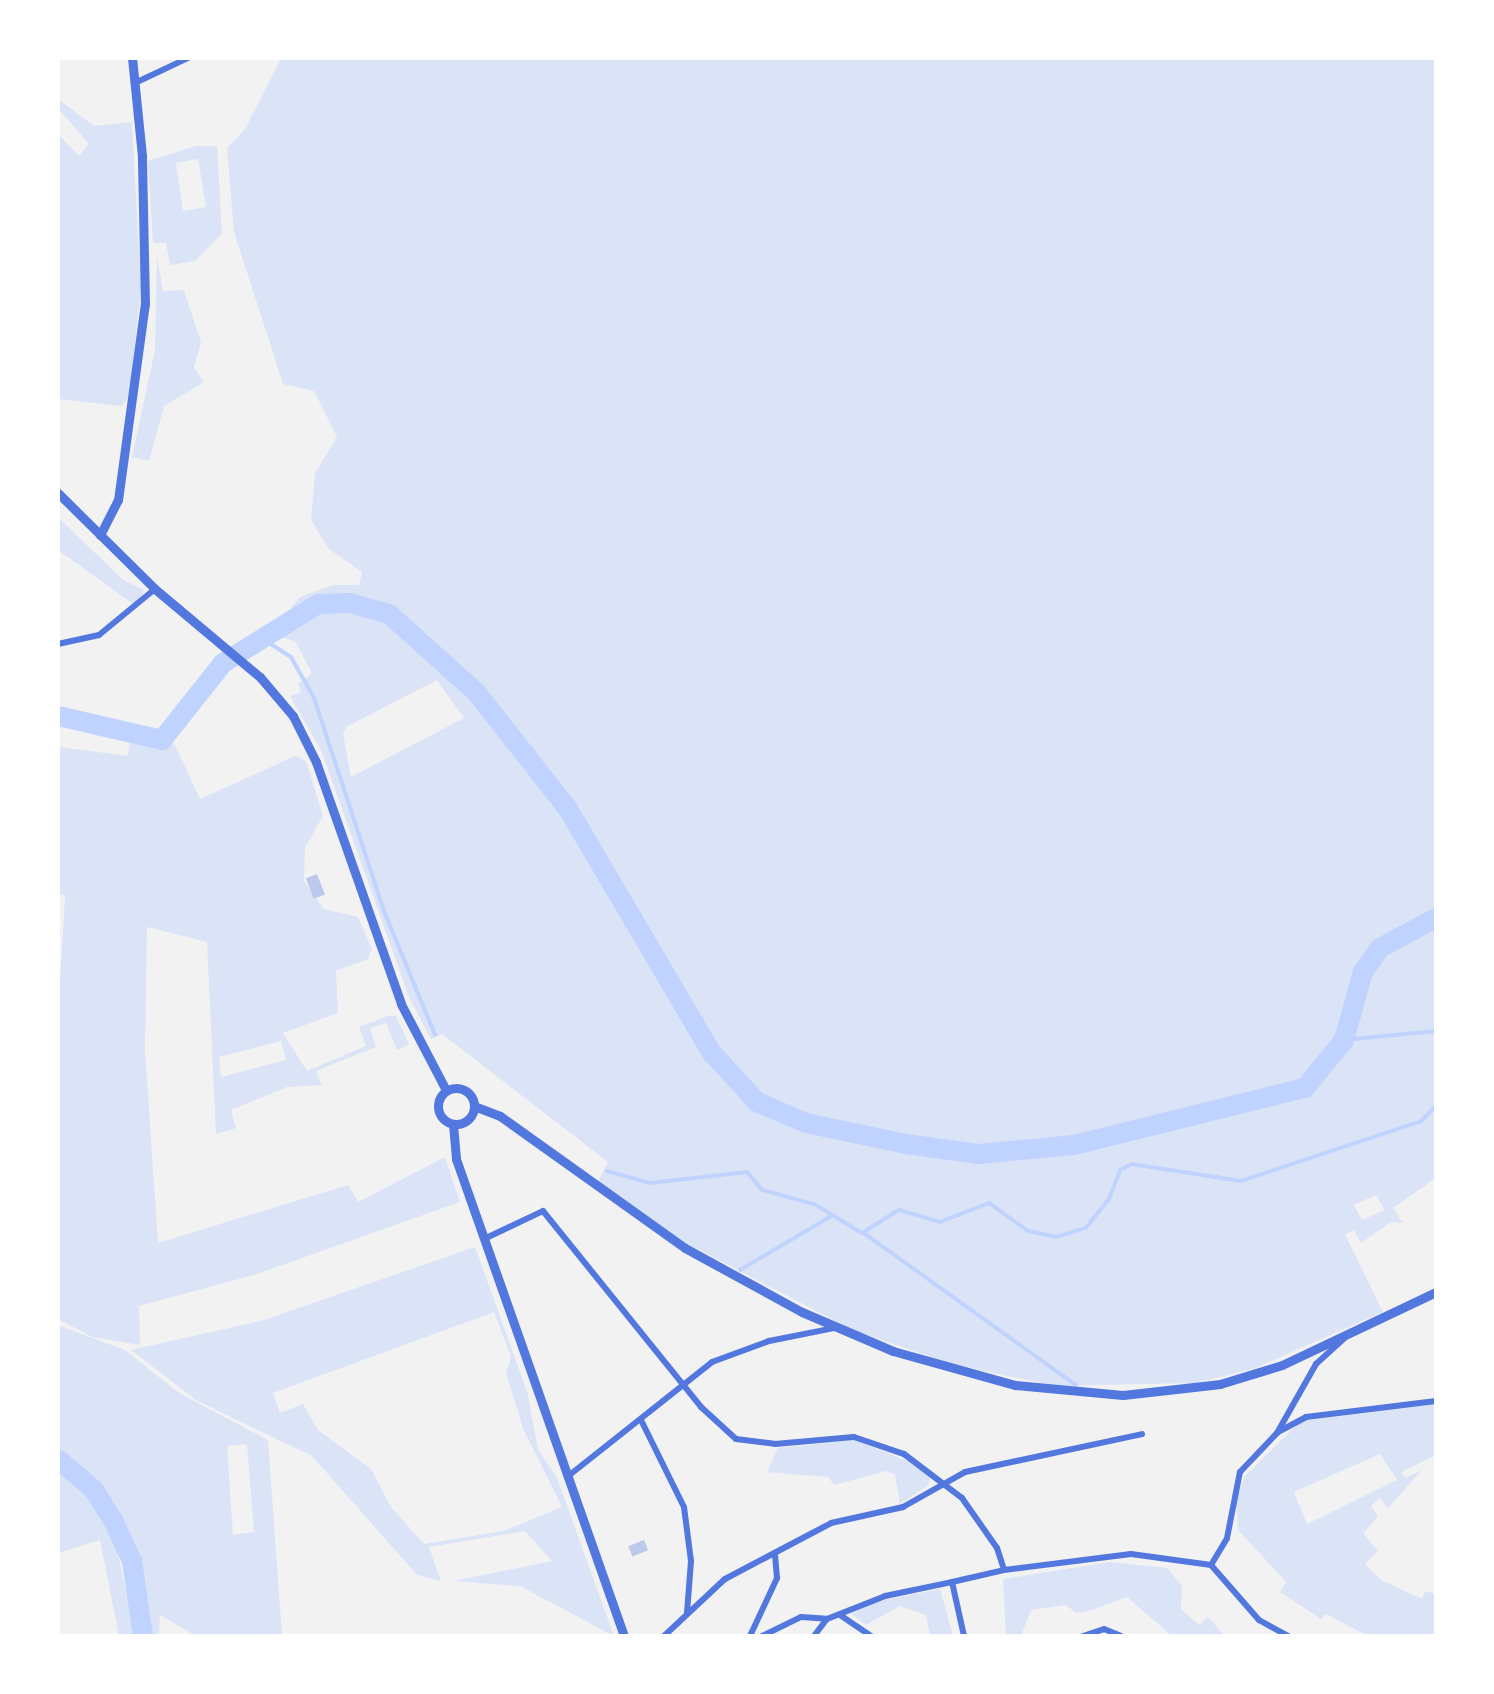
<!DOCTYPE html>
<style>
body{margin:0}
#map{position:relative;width:1494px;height:1694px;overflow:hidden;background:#f2f2f2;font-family:Raleway,sans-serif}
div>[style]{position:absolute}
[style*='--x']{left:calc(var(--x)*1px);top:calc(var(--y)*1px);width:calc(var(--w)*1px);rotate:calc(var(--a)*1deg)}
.green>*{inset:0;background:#dbe4f7}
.stream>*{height:4px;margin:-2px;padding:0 2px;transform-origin:2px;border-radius:2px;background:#bfd3fe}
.river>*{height:20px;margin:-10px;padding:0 10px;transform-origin:10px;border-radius:10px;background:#bfd3fe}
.building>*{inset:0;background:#bdc9ec;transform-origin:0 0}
.minor>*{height:6px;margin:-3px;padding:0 3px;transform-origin:3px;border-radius:3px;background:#5277de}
.tertiary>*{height:9px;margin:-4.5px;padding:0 4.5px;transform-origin:4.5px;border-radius:4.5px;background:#5277de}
.tertiary>.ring{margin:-4.5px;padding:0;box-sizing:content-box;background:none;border:9px solid #5277de;border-radius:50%}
span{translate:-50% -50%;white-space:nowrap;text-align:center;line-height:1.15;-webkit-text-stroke:10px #fff;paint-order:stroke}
.frame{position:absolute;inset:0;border:60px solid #fff;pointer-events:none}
</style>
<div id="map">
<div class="green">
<i style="clip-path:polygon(evenodd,281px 58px,1436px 58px,1436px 1178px,1393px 1208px,1403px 1223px,1391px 1222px,1361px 1243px,1354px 1230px,1345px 1234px,1383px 1312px,1253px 1369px,1194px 1383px,1055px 1386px,951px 1364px,853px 1330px,682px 1241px,598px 1182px,608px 1162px,442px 1034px,431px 1039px,409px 997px,321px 750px,290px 696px,301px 692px,298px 684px,312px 673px,295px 641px,276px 636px,275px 627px,300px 597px,333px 585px,359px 585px,362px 572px,329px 549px,311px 520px,315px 473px,337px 437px,314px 391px,283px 384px,234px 232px,227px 148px,245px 129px,281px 58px,437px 680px,464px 718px,351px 777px,343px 733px,348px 726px,437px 680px,281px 58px,1376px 1195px,1385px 1210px,1362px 1220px,1354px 1205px,1376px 1195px)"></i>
<i style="clip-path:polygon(58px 99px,94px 126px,132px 122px,141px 289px,129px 396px,122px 406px,58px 399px,58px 134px,79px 156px,89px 144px,58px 108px)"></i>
<i style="clip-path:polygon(evenodd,196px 146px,217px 146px,222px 234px,195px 261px,170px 265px,166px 243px,153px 243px,148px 161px,196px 146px,198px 159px,206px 207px,183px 211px,176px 163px,198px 159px)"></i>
<i style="clip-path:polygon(157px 256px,163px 291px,184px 290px,201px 342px,194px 368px,204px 382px,164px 406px,149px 461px,132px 457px,155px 350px)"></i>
<i style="clip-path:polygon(58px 517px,122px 579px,143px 590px,142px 595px,133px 604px,58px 550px)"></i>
<i style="clip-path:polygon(evenodd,60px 725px,60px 747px,128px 756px,131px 735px,161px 747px,174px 743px,200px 799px,295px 756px,306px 761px,323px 816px,305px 848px,304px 881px,324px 909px,358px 917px,372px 949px,368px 959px,336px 971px,338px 1013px,283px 1033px,307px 1071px,366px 1046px,359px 1027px,388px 1016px,396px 1016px,409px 1044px,397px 1050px,386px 1023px,370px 1028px,376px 1047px,316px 1071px,322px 1085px,287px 1087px,231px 1110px,236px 1128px,216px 1134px,207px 942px,147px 927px,145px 1050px,158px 1243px,348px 1185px,358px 1202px,445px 1157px,460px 1202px,254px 1275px,139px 1306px,140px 1345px,92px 1337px,58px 1319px,58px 1014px,65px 896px,58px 893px,58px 729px,60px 725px,281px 1041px,286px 1060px,221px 1077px,219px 1057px,281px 1041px)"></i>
<i style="clip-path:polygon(evenodd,475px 1247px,527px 1391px,538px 1449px,557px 1478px,614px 1636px,520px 1586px,453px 1581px,552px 1561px,525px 1531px,429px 1547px,441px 1581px,417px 1575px,312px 1456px,196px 1400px,131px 1350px,261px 1321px,475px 1247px,494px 1312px,511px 1357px,506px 1373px,524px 1431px,562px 1507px,504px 1531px,424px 1544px,391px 1507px,371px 1469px,318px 1430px,303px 1404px,280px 1413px,273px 1393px,494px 1312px)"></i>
<i style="clip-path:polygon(evenodd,58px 1325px,125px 1350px,179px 1393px,268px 1440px,282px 1636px,196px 1636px,160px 1615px,159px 1636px,152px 1636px,127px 1531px,107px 1493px,58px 1445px,58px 1325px,247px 1444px,254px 1532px,233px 1535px,227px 1446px,247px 1444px)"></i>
<i style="clip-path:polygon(evenodd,1436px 1404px,1436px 1455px,1401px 1472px,1405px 1478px,1422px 1470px,1388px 1508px,1380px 1498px,1371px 1506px,1378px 1517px,1363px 1533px,1378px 1551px,1365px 1564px,1381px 1580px,1422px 1599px,1425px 1591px,1436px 1594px,1436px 1636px,1368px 1636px,1326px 1614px,1321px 1619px,1280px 1592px,1286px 1582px,1238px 1530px,1236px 1499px,1245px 1476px,1301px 1421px,1436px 1404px,1380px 1454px,1397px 1480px,1307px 1524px,1294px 1492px,1380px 1454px)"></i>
<i style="clip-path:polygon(855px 1440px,910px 1462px,931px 1477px,927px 1486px,900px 1504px,895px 1475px,886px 1471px,834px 1485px,828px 1477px,767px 1472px,778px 1448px)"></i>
<i style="clip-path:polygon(58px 1469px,94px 1502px,114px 1534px,135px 1636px,119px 1636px,100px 1540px,58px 1553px)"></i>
<i style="clip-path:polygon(1109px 1562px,1167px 1568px,1182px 1586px,1181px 1609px,1199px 1625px,1208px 1617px,1225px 1636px,1172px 1636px,1127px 1597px,1089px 1611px,1076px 1613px,1066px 1605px,1031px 1610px,1021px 1636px,1006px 1636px,1003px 1579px)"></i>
<i style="clip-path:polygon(940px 1589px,953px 1636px,930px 1636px,926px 1615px,900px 1606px,866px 1625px,852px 1614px,874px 1602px)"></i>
</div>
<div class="stream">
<i style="--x:260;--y:637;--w:37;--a:33"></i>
<i style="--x:291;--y:657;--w:47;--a:60.7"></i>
<i style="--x:314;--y:698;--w:224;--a:71.8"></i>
<i style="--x:384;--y:911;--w:134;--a:67.6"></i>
<i style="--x:1344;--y:1040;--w:92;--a:-5.6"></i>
<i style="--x:607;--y:1171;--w:45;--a:15.6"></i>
<i style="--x:650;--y:1183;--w:98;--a:-6.5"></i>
<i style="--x:747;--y:1172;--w:23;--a:50"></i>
<i style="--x:762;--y:1190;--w:54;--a:15.1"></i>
<i style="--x:814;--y:1204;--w:56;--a:31.1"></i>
<i style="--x:862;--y:1233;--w:44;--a:-31.9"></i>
<i style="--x:899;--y:1210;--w:43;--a:16.3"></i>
<i style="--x:940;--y:1222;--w:53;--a:-21.2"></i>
<i style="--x:989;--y:1203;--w:48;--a:35.7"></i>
<i style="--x:1028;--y:1231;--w:29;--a:12"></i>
<i style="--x:1056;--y:1237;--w:31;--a:-17"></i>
<i style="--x:1086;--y:1228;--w:37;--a:-52"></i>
<i style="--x:1109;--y:1199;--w:31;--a:-69"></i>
<i style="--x:1120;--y:1170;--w:13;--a:-27"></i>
<i style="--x:1132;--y:1164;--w:110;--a:8.9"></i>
<i style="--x:1241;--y:1181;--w:190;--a:-18.4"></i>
<i style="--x:1421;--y:1121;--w:21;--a:-45"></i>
<i style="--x:865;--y:1234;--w:259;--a:35.6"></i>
<i style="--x:740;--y:1270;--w:108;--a:-30.6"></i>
</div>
<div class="river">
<i style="--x:58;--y:716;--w:107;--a:13"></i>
<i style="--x:162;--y:740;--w:98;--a:-51.6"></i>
<i style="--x:223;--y:663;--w:112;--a:-31.8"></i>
<i style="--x:318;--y:604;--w:32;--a:-2"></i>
<i style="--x:350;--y:603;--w:41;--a:15.8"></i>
<i style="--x:389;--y:614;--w:117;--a:41.9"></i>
<i style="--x:476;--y:692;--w:149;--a:51.8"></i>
<i style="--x:568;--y:809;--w:283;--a:59.5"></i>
<i style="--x:712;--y:1053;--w:67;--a:47.4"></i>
<i style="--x:757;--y:1102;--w:53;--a:23.2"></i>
<i style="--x:806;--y:1123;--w:102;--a:11.9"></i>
<i style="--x:906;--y:1144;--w:74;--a:7.8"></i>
<i style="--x:979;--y:1154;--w:95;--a:-5.4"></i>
<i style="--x:1074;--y:1145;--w:238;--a:-13.9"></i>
<i style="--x:1305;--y:1088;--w:62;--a:-50.9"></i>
<i style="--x:1344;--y:1040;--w:71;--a:-74.4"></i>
<i style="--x:1363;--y:972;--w:29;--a:-55"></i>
<i style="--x:1380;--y:948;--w:64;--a:-28.2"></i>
<i style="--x:58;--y:1459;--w:48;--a:40.7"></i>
<i style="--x:94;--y:1490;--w:38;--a:58"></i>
<i style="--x:114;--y:1522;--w:43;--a:65.2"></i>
<i style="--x:132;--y:1561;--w:76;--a:81.7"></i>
</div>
<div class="building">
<i style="left:317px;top:874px;width:22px;height:12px;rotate:69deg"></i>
<i style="left:644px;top:1540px;width:11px;height:17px;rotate:68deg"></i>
</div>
<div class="minor">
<i style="--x:137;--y:82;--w:56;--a:-25.2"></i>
<i style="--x:58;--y:644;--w:42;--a:-12.4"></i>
<i style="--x:99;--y:635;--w:72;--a:-39.4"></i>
<i style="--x:484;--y:1239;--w:65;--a:-25.4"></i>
<i style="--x:543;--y:1211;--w:252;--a:51.1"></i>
<i style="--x:701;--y:1407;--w:47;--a:42.4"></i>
<i style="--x:736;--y:1439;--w:39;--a:7"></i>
<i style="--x:775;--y:1444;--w:79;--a:-5.1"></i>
<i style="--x:854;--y:1437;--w:53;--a:18.8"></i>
<i style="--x:904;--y:1454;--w:73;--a:37.2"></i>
<i style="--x:962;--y:1498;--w:61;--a:55"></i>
<i style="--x:997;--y:1548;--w:23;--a:72"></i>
<i style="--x:1004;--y:1570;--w:128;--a:-7.2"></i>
<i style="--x:1131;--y:1554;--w:81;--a:7.8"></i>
<i style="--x:1211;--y:1565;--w:31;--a:-59"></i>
<i style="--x:1227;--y:1538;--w:67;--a:-78.9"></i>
<i style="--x:1240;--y:1472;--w:54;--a:-46.5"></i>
<i style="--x:1277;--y:1433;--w:79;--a:-60.5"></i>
<i style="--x:1316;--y:1364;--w:45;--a:-42.3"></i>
<i style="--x:641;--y:1420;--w:97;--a:63.7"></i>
<i style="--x:684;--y:1507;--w:54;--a:82.6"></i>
<i style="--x:691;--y:1561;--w:52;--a:94.4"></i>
<i style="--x:1278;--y:1432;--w:32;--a:-28"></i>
<i style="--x:1306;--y:1417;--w:131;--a:-7"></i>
<i style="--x:567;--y:1477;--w:185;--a:-38.4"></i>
<i style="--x:712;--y:1362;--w:61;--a:-20.2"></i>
<i style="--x:769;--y:1341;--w:66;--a:-11.3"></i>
<i style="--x:1211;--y:1565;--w:73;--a:48.9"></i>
<i style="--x:1259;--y:1620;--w:33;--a:29"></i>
<i style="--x:840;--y:1615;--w:37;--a:34"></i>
<i style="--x:664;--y:1636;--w:83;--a:-43.1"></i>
<i style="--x:725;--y:1579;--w:120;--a:-27.8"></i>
<i style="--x:831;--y:1523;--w:74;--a:-12.5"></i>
<i style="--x:903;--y:1507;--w:71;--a:-29.4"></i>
<i style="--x:965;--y:1472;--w:181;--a:-12.1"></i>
<i style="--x:750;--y:1636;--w:64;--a:-65"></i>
<i style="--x:777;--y:1578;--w:22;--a:-95"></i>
<i style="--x:762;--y:1636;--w:43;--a:-26"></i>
<i style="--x:801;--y:1617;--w:26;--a:4"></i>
<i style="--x:827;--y:1619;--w:62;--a:-21.6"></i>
<i style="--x:885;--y:1596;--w:68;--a:-11.8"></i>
<i style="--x:814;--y:1636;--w:21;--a:-53"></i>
<i style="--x:964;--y:1636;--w:55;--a:-102.5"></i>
<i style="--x:952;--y:1582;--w:53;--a:-13"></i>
<i style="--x:1083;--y:1636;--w:22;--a:-18"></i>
<i style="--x:1104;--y:1629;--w:18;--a:22"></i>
</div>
<div class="tertiary">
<i style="--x:58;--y:493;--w:136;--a:44.7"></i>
<i style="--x:155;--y:589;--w:137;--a:40"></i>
<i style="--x:260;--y:677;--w:51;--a:49.8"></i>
<i style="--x:293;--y:716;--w:51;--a:63.4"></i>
<i style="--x:316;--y:762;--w:256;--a:70.6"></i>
<i style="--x:401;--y:1004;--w:97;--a:62.4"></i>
<i style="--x:100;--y:535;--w:39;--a:-63"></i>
<i style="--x:118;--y:500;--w:198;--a:-82.2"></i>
<i style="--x:145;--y:304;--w:148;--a:-91.2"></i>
<i style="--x:142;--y:156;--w:99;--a:-95.8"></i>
<i class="ring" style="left:438px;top:1088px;width:27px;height:27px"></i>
<i style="--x:474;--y:1106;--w:28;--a:21"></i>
<i style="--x:500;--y:1116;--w:227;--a:35.5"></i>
<i style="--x:685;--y:1248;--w:133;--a:28.7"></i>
<i style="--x:802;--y:1312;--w:99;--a:23.2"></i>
<i style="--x:893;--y:1351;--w:127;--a:15.6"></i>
<i style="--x:1015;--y:1385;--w:108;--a:5.3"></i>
<i style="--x:1123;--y:1395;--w:98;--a:-6.5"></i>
<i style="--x:1220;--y:1384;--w:65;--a:-17"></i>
<i style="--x:1282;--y:1365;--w:170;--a:-25.4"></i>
<i style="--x:453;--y:1124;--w:35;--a:85"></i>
<i style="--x:456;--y:1159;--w:506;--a:70.6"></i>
</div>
<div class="frame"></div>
</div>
